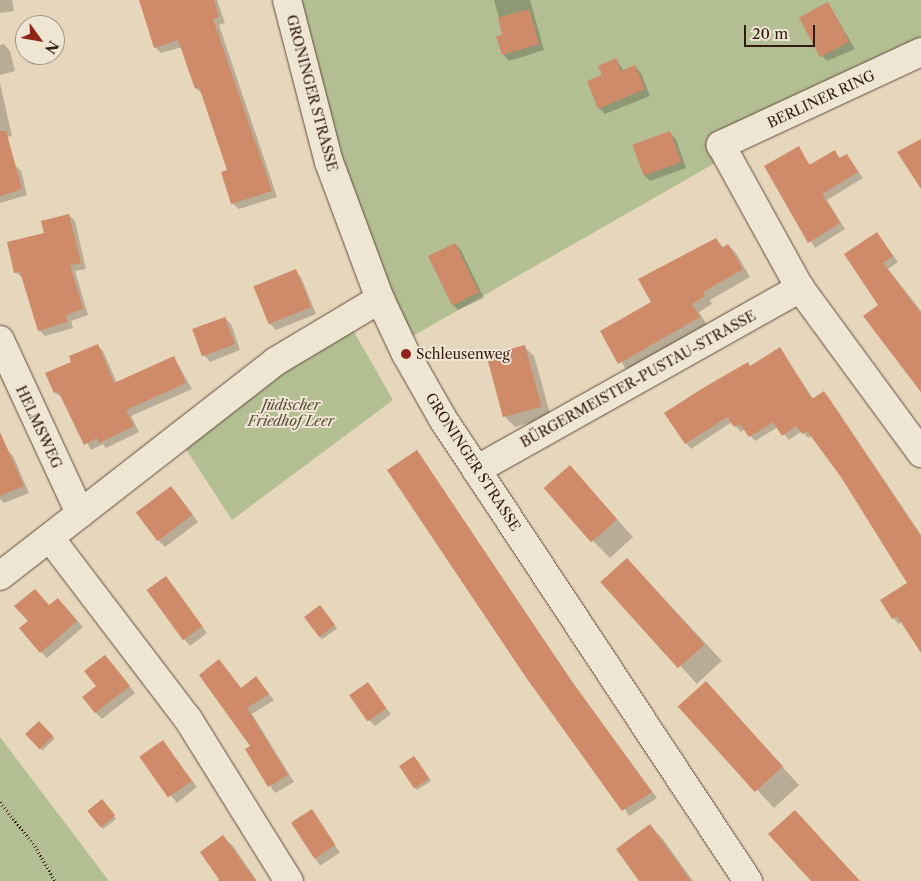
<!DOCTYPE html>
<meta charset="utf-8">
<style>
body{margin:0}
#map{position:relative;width:921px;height:881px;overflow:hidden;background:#e6d7bc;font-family:"Libre Caslon Text",serif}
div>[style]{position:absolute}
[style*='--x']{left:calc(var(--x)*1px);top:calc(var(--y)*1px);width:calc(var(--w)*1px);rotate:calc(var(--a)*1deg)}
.green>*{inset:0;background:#b3bf92}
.shadow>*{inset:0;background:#0003;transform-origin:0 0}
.building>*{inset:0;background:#ce8a69;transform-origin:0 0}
.path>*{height:3px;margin-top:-1.5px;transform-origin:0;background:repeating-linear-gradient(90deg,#331b12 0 1px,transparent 0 3.5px)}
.roads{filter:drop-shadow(0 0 1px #604a3c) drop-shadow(0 0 1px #604a3c)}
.minor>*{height:28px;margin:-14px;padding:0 14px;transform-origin:14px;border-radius:14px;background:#efe5d3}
.dots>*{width:14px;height:14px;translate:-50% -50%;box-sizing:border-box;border:2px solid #efe5d3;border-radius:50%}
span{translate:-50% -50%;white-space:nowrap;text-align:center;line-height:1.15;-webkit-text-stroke:4px #efe5d3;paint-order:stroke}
.street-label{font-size:14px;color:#331b12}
.poi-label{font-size:14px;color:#331b12}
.left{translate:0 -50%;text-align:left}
.park-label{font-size:14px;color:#594c38;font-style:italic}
.north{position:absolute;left:15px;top:15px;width:50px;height:50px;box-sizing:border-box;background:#efe5d3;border:1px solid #a49486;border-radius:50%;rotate:122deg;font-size:14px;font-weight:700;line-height:20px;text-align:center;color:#331b12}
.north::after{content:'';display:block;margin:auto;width:18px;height:22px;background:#8f2418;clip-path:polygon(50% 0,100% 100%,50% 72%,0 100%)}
.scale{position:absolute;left:744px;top:25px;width:71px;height:22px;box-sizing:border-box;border:2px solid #331b12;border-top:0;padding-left:6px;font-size:15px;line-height:18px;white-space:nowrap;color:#331b12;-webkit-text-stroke:4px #efe5d3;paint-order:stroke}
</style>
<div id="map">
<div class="green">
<i style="clip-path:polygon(302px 0,921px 0,921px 45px,406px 340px,338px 158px)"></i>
<i style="clip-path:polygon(349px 323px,393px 400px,232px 520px,178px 437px)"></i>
<i style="clip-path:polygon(0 737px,109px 881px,0 881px)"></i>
</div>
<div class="shadow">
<i style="clip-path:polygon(0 0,12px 0,14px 11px,0 13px)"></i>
<i style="clip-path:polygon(141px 0,217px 0,225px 23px,219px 25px,277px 197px,239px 209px,232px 203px,229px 171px,203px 95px,196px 88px,182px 47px,161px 53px,155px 47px)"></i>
<i style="clip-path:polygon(494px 0,530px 0,544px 50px,509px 61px,503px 54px,504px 35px)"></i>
<i style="clip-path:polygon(828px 3px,855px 49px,827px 61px,821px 55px)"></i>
<i style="clip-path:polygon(4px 44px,10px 51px,15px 71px,0 75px,0 45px)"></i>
<i style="clip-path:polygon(616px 59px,624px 71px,635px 66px,641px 73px,650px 96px,605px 114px,599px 108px,603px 76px)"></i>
<i style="clip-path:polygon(0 83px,12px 136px,0 138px)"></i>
<i style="clip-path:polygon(670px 133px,676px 139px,686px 168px,650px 181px,644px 175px)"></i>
<i style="clip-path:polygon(798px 148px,811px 166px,834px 152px,841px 159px,847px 155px,863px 178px,827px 200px,845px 229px,815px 248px,765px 166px)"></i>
<i style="clip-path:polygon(15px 165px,21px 171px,27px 195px,0 203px,0 169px)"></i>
<i style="clip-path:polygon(69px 215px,75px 221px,86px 269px,75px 271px,88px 315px,71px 321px,73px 328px,45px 336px,39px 330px,23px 278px,15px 272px,46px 234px)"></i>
<i style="clip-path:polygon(877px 234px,898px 262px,888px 269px,921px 311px,921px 392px,864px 316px,879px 305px)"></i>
<i style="clip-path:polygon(716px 239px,724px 248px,728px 245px,736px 253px,750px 277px,710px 300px,712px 304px,699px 312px,707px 325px,627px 371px,602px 331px,652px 302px)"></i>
<i style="clip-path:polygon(455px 244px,461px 250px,484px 298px,458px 310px,452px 304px)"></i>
<i style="clip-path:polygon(295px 271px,301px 277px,316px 314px,276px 330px,270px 324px)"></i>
<i style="clip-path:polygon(225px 318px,231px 324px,240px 350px,210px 362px,204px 355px)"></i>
<i style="clip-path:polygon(97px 345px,103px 351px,117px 383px,174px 357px,192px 389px,131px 416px,139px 432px,106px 448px,103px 444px,91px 450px,63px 398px,55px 393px,47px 373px,73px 363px)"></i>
<i style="clip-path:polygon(524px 347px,534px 356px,551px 417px,515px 427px,506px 418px,488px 357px)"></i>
<i style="clip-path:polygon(780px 349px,814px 400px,824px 393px,829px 398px,921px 535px,921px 651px,902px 621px,899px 624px,893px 618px,909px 583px,842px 477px,812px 436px,808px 438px,802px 431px,789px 440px,778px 427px,755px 441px,745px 429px,741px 432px,732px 422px,691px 449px,686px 443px,751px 367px)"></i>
<i style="clip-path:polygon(7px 450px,13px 456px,29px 493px,4px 503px,0 499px,0 453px)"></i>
<i style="clip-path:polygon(417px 452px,576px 687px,657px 798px,629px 816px)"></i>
<i style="clip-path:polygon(570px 467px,633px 537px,610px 558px,593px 541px)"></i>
<i style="clip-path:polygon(177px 494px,198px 522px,165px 547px,159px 541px)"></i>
<i style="left:627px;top:559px;width:139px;height:34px;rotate:47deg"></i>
<i style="clip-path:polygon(166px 577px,207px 633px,190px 646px,184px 639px)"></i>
<i style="clip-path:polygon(64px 605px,83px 627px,47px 658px,41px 652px,29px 622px,49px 606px)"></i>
<i style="left:323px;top:609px;width:24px;height:19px;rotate:54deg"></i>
<i style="clip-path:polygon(219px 661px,241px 689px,256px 678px,274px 700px,252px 714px,294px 782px,275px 793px,246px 750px,252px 746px)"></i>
<i style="clip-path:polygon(111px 662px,135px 693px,102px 719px,96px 713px,97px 687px)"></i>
<i style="clip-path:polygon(367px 684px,391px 714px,375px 726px,369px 720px)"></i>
<i style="clip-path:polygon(722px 700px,799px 785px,774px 808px,680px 706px)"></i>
<i style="left:39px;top:722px;width:23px;height:17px;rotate:47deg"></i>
<i style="clip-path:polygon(163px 742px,197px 787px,177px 803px,171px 796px)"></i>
<i style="clip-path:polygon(417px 760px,431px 781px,417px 790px,415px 787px)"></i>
<i style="clip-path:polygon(105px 803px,116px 819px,103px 829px,100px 826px)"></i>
<i style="left:312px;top:811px;width:50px;height:24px;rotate:56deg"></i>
<i style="clip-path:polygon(650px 826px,662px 838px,693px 881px,640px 881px)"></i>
<i style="clip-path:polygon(223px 837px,233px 846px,257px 881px,217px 881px,220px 879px)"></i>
</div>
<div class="building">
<i style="clip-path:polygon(139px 0,214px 0,219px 17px,213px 19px,272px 191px,231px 204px,221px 172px,227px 170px,199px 87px,195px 89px,178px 40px,154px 48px)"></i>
<i style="left:828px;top:2px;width:45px;height:33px;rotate:62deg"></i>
<i style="clip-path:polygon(529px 9px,539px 44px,502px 55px,496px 36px,502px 35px,498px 18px)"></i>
<i style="clip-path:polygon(616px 58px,621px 71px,635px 65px,645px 89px,598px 109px,587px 81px,602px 75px,598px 66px)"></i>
<i style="clip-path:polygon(0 131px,6px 131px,22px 189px,0 196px)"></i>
<i style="left:670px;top:131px;width:33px;height:40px;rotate:70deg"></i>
<i style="clip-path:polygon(921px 139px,921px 189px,897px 152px)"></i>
<i style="clip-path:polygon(799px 146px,809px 165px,835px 150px,839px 158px,847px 154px,858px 172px,822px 194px,840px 223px,808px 243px,764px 166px)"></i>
<i style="clip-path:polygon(69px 214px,81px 263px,70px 265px,83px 309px,66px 315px,67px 322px,38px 331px,20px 272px,14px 273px,7px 242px,44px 233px,41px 221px)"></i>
<i style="clip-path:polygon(877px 232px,893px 256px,883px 263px,921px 313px,921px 392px,863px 316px,878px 305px,844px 254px)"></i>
<i style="clip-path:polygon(716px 238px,722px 248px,728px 244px,743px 269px,703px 292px,705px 296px,692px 304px,700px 317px,618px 364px,600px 331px,651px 302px,638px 279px)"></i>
<i style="left:455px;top:243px;width:55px;height:30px;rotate:64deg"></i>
<i style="left:296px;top:269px;width:41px;height:46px;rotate:68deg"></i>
<i style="left:225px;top:317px;width:29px;height:35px;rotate:70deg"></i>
<i style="clip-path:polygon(98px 344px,114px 383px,174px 356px,186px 383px,126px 410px,134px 426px,99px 443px,97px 438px,84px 445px,58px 391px,54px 393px,45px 373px,71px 362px,69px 356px)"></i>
<i style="left:525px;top:345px;width:64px;height:40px;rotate:75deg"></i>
<i style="clip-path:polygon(780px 347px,812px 399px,824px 391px,921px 536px,921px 653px,897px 616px,892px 619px,880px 600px,907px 583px,841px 477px,807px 431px,802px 434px,796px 426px,782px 436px,773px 422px,749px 437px,740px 424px,734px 427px,727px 417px,685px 444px,664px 413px,703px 388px,748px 362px,750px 366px)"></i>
<i style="clip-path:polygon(0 432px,24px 486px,0 496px)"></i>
<i style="clip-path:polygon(417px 450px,570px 679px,652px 792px,622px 811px,525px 676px,387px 470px)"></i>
<i style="left:570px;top:465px;width:72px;height:35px;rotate:49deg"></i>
<i style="left:171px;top:486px;width:36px;height:44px;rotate:53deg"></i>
<i style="left:627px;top:558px;width:116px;height:36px;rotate:48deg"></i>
<i style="left:166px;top:576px;width:62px;height:24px;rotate:54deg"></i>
<i style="clip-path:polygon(35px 589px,49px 605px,58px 598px,77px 621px,40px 653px,19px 628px,28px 621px,14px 606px)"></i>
<i style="left:320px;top:605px;width:25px;height:20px;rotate:53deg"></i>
<i style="clip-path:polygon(105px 655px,130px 686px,95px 713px,82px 697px,96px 686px,84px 671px)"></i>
<i style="clip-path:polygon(219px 659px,241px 688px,256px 676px,269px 694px,247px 708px,288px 775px,268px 787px,245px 749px,250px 746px,199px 675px)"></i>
<i style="left:706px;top:681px;width:115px;height:38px;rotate:48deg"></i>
<i style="left:368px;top:682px;width:32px;height:23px;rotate:55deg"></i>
<i style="left:39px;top:721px;width:21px;height:19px;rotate:47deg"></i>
<i style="left:163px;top:740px;width:50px;height:29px;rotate:55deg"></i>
<i style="left:414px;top:756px;width:27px;height:18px;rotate:56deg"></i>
<i style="left:102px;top:799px;width:21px;height:19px;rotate:51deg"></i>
<i style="left:312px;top:809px;width:43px;height:25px;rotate:57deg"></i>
<i style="clip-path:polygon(795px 810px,860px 881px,811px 881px,768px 834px)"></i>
<i style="clip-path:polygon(650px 824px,691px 881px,639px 881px,616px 849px)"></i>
<i style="clip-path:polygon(223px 835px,256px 881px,220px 881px,200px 852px)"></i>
</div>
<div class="path">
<i style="--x:0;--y:802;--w:56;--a:51.5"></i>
<i style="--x:35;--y:846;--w:40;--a:60.3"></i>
</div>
<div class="roads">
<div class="minor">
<i style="--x:287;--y:0;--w:167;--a:75.5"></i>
<i style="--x:329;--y:162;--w:146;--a:69.6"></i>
<i style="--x:380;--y:299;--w:61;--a:64.7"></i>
<i style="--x:406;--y:354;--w:75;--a:60.4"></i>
<i style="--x:443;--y:419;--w:554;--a:56.57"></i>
<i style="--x:921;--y:52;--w:221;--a:155.1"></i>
<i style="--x:721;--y:145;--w:163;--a:61.1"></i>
<i style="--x:800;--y:288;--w:205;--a:53.7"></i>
<i style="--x:0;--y:340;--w:191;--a:65.2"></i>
<i style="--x:476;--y:470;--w:372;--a:-29.3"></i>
<i style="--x:50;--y:538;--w:228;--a:52.7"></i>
<i style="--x:188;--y:719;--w:191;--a:58.1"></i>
<i style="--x:0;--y:576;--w:350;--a:-37.9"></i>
<i style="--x:276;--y:361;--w:121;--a:-30.8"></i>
</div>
</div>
<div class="dots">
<i style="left:406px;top:354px;background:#8f2418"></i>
</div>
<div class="street-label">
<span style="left:312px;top:93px;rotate:75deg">GRONINGER STRASSE</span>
<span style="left:821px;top:99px;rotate:-25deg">BERLINER RING</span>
<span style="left:638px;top:379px;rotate:-29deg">BÜRGERMEISTER-PUSTAU-STRASSE</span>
<span style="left:39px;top:427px;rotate:65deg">HELMSWEG</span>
<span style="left:473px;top:462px;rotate:57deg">GRONINGER STRASSE</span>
</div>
<div class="poi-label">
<span class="left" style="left:416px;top:354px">Schleusenweg</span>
</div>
<div class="park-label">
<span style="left:291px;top:413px">Jüdischer<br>Friedhof Leer</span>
</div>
<div class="north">N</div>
<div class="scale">20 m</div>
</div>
